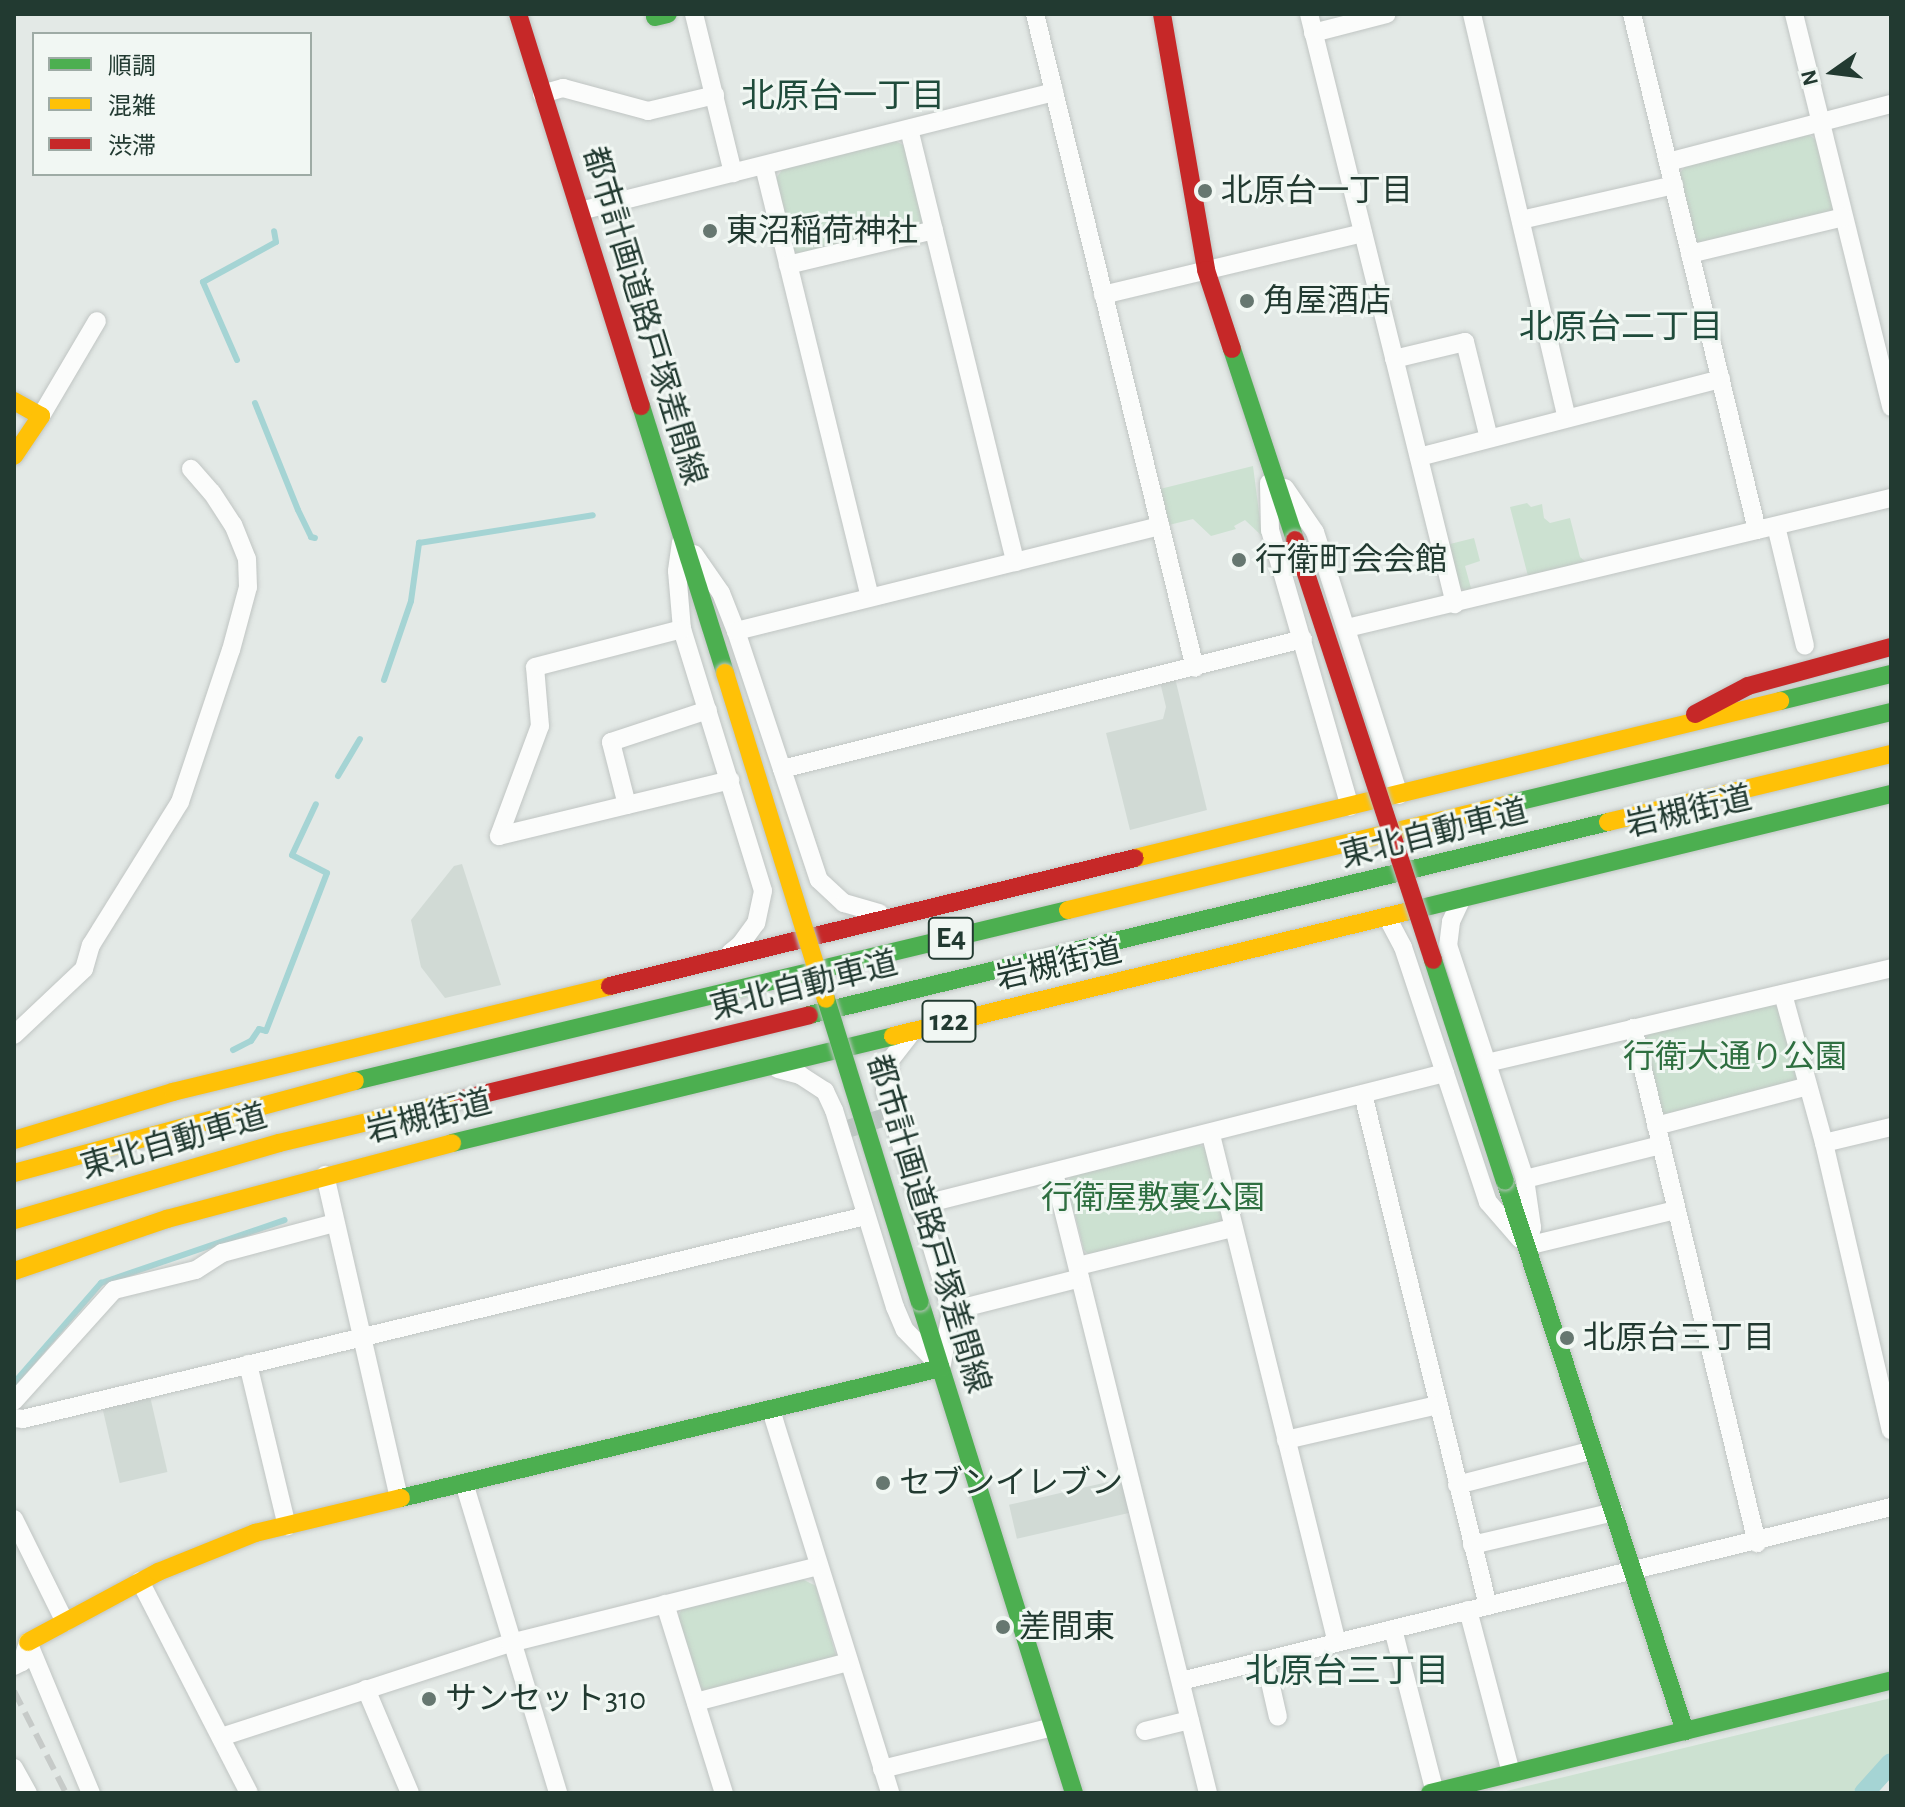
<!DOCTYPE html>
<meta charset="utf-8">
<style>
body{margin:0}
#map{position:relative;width:1905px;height:1807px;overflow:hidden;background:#e3e9e6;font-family:"Alegreya Sans","Noto Sans JP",sans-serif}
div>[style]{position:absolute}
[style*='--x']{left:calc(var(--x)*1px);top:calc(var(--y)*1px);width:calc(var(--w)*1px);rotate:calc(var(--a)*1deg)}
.built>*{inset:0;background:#d1dad5;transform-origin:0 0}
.green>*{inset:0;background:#cce1d1}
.stream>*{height:6px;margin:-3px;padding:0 3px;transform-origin:3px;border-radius:3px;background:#a5d4d4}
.canal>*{height:20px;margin:-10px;padding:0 10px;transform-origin:10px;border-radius:10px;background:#a5d4d4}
.street-tunnel>*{height:18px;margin-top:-9px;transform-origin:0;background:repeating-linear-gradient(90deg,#bcc6c2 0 18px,transparent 0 27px)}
.roads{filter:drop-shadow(0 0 2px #c0c5c3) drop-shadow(0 0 2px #c0c5c3)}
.street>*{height:18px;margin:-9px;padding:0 9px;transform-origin:9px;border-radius:9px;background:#fbfcfb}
.fast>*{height:18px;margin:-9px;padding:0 9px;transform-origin:9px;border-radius:9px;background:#4caf50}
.slow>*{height:18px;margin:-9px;padding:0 9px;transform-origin:9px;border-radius:9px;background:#ffc107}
.jam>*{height:18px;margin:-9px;padding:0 9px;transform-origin:9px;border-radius:9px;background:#c62828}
.rail>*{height:6px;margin-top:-3px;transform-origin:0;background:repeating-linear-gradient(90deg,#c6cac8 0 16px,transparent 0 24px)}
.bridges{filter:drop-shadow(0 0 2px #bfc6c3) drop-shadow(0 0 2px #bfc6c3)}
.fast-bridge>*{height:18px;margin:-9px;padding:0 9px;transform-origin:9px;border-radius:9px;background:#4caf50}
.slow-bridge>*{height:18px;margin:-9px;padding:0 9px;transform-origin:9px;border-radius:9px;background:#ffc107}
.jam-bridge>*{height:18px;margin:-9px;padding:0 9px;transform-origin:9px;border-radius:9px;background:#c62828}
.dots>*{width:22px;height:22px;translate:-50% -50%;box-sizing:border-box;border:4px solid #f1f7f3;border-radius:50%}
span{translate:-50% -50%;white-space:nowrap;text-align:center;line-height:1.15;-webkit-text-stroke:6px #f1f7f3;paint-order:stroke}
.shield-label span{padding:2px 6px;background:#f1f7f3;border:2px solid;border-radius:6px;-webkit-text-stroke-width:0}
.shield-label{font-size:30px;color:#223a31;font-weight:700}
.poi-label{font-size:32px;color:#223a31}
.left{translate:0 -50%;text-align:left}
.street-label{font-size:32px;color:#223a31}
.park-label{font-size:32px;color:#2e6f40}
.neighbourhood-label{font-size:34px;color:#1f4b3b}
.frame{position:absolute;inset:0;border:16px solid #223a31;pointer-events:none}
.legend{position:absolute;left:32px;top:32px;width:280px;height:144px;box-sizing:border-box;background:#f1f7f3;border:2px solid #9eaba5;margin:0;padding:10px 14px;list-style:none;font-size:24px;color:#223a31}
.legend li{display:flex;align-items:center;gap:16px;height:40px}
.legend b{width:40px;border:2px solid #9eaba5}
.north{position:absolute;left:1793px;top:32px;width:80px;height:80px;-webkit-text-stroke:6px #f1f7f3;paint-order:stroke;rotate:256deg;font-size:22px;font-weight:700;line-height:32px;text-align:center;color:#223a31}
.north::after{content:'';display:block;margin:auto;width:28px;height:36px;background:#223a31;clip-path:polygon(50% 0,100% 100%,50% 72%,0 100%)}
</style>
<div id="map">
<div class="built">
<i style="clip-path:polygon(1175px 678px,1207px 810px,1130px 830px,1106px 733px,1163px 719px,1166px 707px,1160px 682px)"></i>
<i style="clip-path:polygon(462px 864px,501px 985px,445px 998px,421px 967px,411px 920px,454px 866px)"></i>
<i style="left:149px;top:1392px;width:82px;height:49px;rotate:77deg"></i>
<i style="left:1125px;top:1478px;width:35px;height:119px;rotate:77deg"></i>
</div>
<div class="green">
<i style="clip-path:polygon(1808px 134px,1817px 141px,1834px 208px,1829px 217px,1696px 244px,1679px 174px,1688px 163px)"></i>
<i style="clip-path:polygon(892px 139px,905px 146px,924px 224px,804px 259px,793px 254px,775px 180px,784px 167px)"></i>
<i style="clip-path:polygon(1253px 466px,1262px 536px,1245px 520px,1234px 526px,1236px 529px,1211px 536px,1193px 519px,1169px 525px,1160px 489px)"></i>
<i style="clip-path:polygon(1527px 503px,1531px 507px,1542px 504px,1544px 518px,1550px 523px,1570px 518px,1580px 557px,1586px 562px,1528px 576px,1510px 507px)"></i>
<i style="clip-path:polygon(1474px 538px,1480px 561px,1465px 566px,1472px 592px,1468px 593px,1456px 585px,1446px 545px)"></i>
<i style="clip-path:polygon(1768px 1002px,1779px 1008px,1798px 1081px,1667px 1119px,1659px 1113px,1642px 1044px,1649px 1033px)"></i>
<i style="clip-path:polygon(1194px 1142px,1207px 1149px,1224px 1219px,1219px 1227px,1093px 1259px,1084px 1250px,1067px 1183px,1073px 1173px)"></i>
<i style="clip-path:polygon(802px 1579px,816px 1586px,836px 1656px,833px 1662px,708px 1694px,698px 1689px,677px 1620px,682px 1608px)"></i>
<i style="clip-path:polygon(1891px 1698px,1891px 1752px,1852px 1793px,1498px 1793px)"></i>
</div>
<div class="stream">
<i style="--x:237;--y:360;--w:85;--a:-113.6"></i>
<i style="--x:203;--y:282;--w:83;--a:-28.7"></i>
<i style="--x:276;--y:242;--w:11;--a:-100"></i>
<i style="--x:255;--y:403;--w:115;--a:68.1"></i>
<i style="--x:298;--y:510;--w:30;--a:64"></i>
<i style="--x:311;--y:537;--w:4;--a:14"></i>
<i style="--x:384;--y:680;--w:83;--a:-71.1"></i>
<i style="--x:411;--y:601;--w:59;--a:-82.1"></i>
<i style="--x:419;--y:543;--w:176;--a:-9.1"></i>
<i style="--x:338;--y:776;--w:43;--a:-59.3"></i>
<i style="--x:233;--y:1050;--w:20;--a:-27"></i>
<i style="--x:251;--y:1041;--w:14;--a:-56"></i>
<i style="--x:259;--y:1029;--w:7;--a:16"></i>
<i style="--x:266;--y:1031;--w:169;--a:-68.9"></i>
<i style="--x:327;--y:873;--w:39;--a:-153"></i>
<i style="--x:292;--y:855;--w:56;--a:-64.8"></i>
<i style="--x:14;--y:1383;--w:133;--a:-49"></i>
<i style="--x:101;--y:1283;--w:194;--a:-18.9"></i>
</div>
<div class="canal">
<i style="--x:1864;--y:1793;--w:40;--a:-48"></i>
</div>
<div class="street-tunnel">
<i style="--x:841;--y:1131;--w:53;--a:-17.4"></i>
</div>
<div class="roads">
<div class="street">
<i style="--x:694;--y:14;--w:164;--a:76.2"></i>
<i style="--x:1035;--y:14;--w:673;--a:76.25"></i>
<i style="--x:1309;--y:14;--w:608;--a:76.1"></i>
<i style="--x:1472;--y:14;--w:415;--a:76.8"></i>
<i style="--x:1632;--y:14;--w:531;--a:76.38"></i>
<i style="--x:1794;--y:14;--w:405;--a:76.1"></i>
<i style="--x:1313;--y:33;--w:76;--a:-14.4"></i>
<i style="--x:542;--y:94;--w:22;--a:-16"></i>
<i style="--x:563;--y:88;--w:88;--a:15.1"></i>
<i style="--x:648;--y:111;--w:69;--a:-13.4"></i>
<i style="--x:909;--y:129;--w:446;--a:76.2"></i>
<i style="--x:1668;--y:162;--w:230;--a:-14.6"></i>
<i style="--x:764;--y:166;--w:444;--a:76.2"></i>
<i style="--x:580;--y:211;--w:489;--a:-14.1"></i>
<i style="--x:1521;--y:220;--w:157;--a:-12.9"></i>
<i style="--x:1690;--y:254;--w:158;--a:-13.5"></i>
<i style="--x:788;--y:265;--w:150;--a:-13.5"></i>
<i style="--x:1103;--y:295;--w:267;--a:-13.4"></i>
<i style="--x:1394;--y:359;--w:73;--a:-13.5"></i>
<i style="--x:1465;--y:342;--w:99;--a:76"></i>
<i style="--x:41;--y:416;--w:110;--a:-59.5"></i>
<i style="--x:1419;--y:457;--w:312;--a:-14.5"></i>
<i style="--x:1269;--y:483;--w:47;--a:88.8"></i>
<i style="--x:1270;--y:530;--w:288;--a:73.9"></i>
<i style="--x:1285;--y:488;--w:53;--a:55.7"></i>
<i style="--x:1315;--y:532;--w:276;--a:72.3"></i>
<i style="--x:1776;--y:526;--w:123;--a:76.4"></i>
<i style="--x:681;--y:542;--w:29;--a:98"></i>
<i style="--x:677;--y:571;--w:58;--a:85.1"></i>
<i style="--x:682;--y:629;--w:274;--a:72.8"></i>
<i style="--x:763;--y:891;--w:33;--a:102"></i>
<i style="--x:756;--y:923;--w:26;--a:126"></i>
<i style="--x:741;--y:944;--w:14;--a:141"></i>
<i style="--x:694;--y:554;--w:47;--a:55.3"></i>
<i style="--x:721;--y:593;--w:41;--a:68.5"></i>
<i style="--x:736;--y:631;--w:262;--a:71.6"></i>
<i style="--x:819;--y:880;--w:34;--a:43"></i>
<i style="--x:844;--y:903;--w:37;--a:16"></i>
<i style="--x:1347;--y:628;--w:559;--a:-13.44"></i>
<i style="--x:736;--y:631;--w:437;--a:-13.9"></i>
<i style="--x:782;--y:769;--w:537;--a:-14.01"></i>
<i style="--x:627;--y:805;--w:65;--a:-104.3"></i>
<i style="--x:611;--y:742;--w:102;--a:-18.3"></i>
<i style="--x:499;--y:836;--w:117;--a:-69.6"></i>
<i style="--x:540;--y:726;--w:59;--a:-94.8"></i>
<i style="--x:535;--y:667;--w:152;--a:-14.5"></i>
<i style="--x:499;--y:836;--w:238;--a:-13.6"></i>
<i style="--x:1462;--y:898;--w:26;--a:115"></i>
<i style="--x:1451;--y:922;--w:23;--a:97"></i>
<i style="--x:1448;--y:945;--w:246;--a:71.8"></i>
<i style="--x:1525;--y:1179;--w:49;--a:81.7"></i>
<i style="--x:1532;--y:1227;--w:13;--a:103"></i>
<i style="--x:1387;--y:917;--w:34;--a:62"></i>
<i style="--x:1403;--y:947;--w:133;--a:71.6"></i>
<i style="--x:1783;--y:994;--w:155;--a:74.6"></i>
<i style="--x:1824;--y:1143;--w:295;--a:76.9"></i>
<i style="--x:1633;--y:1028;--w:530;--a:76.46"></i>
<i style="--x:14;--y:1035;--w:96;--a:-43.3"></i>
<i style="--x:84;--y:969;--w:25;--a:-74"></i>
<i style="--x:91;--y:945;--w:168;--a:-58.1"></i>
<i style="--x:180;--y:802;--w:160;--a:-71.5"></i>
<i style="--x:231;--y:650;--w:65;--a:-74.9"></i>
<i style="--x:248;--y:587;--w:28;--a:-92"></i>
<i style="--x:247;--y:559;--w:37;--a:-112"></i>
<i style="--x:233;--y:525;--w:38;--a:-123"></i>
<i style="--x:212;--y:493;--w:32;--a:-131"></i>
<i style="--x:909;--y:1036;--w:31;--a:128"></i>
<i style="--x:890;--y:1060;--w:31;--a:99"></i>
<i style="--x:885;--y:1091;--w:230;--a:73.3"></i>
<i style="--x:951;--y:1311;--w:54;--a:99.6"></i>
<i style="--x:1487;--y:1063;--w:415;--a:-13.2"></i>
<i style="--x:778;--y:1069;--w:23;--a:15"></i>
<i style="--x:800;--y:1075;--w:30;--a:33"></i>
<i style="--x:825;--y:1091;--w:21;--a:65"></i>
<i style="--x:834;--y:1110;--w:206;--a:72.8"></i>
<i style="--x:895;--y:1307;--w:25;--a:67"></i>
<i style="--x:905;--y:1330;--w:46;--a:45.9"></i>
<i style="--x:1363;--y:1094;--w:527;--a:76.28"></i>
<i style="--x:1656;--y:1126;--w:157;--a:-14.7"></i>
<i style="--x:1211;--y:1135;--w:523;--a:76.07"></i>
<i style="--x:1824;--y:1143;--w:69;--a:-13.4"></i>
<i style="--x:1054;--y:1173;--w:639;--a:76.05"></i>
<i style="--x:325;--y:1175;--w:331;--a:77.1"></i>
<i style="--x:1525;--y:1179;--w:139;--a:-14.1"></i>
<i style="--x:921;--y:1205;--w:540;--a:-14.14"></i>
<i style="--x:1445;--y:1073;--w:136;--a:71.6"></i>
<i style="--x:1488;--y:1202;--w:49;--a:49.1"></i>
<i style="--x:1527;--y:1246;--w:153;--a:-13.6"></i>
<i style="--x:1078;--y:1266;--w:160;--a:-13.8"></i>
<i style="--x:951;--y:1311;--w:133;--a:-14.3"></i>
<i style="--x:248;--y:1364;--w:167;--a:76.5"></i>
<i style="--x:14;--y:1401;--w:149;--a:-48"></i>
<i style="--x:114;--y:1290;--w:84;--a:-13.7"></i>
<i style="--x:196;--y:1270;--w:31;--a:-33"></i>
<i style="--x:222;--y:1253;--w:117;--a:-14.9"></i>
<i style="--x:771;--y:1410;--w:401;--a:72.7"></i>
<i style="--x:14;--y:1418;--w:9;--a:6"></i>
<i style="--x:23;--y:1419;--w:866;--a:-13.55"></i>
<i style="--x:1286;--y:1440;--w:156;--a:-13"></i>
<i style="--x:464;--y:1483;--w:324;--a:73.1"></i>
<i style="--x:1457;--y:1485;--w:140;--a:-14.4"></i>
<i style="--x:14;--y:1519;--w:115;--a:63.7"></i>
<i style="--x:1472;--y:1545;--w:146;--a:-13.1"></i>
<i style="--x:140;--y:1581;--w:238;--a:62.8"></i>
<i style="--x:665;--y:1604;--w:198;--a:72.7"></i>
<i style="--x:1468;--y:1610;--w:169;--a:75.2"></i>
<i style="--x:1393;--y:1629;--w:168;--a:75.6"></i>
<i style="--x:28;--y:1642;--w:164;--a:67.4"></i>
<i style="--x:1265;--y:1660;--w:58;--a:77.2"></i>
<i style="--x:14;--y:1666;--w:9;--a:-27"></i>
<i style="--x:22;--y:1662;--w:21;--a:-73"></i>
<i style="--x:1181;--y:1681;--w:731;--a:-13.77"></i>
<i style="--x:366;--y:1689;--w:113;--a:67.1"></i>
<i style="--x:696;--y:1702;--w:158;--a:-14.7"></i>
<i style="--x:1145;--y:1731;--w:46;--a:-13.7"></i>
<i style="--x:221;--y:1737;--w:304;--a:-18"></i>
<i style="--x:510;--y:1643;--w:318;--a:-14"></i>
<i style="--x:14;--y:1768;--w:29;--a:61"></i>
<i style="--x:882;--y:1769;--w:176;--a:-13.8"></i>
</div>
<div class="fast">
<i style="--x:655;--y:17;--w:13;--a:-13"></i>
<i style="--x:1232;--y:349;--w:201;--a:71.7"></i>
<i style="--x:641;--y:406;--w:280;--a:72.5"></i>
<i style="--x:1780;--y:701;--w:114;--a:-13.7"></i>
<i style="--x:1508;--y:804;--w:394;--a:-13.5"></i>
<i style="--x:1405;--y:912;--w:500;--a:-13.65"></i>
<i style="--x:809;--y:1015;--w:822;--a:-13.58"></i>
<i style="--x:355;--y:1081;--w:733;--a:-13.49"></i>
<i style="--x:452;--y:1143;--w:454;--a:-13.6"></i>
<i style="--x:1505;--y:1181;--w:579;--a:71.88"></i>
<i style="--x:920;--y:1302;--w:515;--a:72.59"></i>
<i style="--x:401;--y:1498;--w:555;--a:-13.54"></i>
<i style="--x:1430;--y:1793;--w:474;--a:-13.7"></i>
</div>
<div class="slow">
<i style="--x:14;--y:401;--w:31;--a:29"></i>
<i style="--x:41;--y:416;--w:48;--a:124"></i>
<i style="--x:1608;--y:822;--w:291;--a:-13.5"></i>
<i style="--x:1135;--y:858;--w:664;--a:-13.68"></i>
<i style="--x:1068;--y:910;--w:453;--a:-13.5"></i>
<i style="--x:893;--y:1036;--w:527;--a:-13.61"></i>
<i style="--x:14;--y:1140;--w:166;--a:-16.8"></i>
<i style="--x:173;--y:1092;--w:450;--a:-13.6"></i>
<i style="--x:14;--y:1173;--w:353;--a:-15.1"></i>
<i style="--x:14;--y:1220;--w:276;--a:-16.2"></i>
<i style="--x:279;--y:1143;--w:189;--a:-13.4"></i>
<i style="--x:14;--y:1271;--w:162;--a:-18.8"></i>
<i style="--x:167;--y:1219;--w:295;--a:-14.9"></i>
<i style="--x:28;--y:1642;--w:148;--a:-28.3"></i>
<i style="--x:158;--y:1572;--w:105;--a:-21.9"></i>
<i style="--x:255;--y:1533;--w:150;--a:-13.5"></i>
</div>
<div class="jam">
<i style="--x:518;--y:14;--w:411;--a:72.6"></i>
<i style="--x:1162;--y:14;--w:260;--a:80.2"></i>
<i style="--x:1206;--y:270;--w:83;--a:71.8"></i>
<i style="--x:1695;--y:714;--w:60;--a:-27.8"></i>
<i style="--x:1748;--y:686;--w:148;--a:-15.3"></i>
<i style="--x:610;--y:986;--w:540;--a:-13.7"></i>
<i style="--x:463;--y:1099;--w:356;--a:-13.6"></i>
</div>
</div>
<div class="rail">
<i style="--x:14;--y:1691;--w:114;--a:63"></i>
</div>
<div class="bridges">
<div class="fast-bridge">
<i style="--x:1433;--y:960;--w:232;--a:72"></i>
<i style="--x:826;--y:999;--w:317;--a:72.8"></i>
</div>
<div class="slow-bridge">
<i style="--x:725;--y:673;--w:341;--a:72.8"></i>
</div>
<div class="jam-bridge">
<i style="--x:1295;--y:540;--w:442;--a:71.8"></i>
</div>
</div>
<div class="dots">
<i style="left:1205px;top:191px;background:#667770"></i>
<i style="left:710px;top:231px;background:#667770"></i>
<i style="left:1247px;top:301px;background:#667770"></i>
<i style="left:1239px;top:560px;background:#667770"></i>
<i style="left:1567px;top:1338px;background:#667770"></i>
<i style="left:883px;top:1483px;background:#667770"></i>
<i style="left:1003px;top:1627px;background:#667770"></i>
<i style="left:429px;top:1699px;background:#667770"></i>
</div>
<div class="shield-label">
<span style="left:951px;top:938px">E4</span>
<span style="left:949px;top:1021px">122</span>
</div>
<div class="poi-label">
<span class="left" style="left:1221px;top:191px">北原台一丁目</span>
<span class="left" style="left:726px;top:231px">東沼稲荷神社</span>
<span class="left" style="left:1263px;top:301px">角屋酒店</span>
<span class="left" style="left:1255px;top:560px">行衛町会会館</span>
<span class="left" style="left:1583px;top:1338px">北原台三丁目</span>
<span class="left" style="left:899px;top:1483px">セブンイレブン</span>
<span class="left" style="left:1019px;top:1627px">差間東</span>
<span class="left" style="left:445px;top:1699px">サンセット310</span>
</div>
<div class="street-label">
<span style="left:644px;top:316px;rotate:73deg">都市計画道路戸塚差間線</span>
<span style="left:1689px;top:812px;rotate:-13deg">岩槻街道</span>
<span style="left:1434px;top:834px;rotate:-14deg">東北自動車道</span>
<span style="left:1059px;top:965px;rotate:-13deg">岩槻街道</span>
<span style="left:804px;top:986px;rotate:-14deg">東北自動車道</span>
<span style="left:429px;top:1117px;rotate:-14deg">岩槻街道</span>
<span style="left:174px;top:1142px;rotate:-16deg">東北自動車道</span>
<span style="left:928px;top:1224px;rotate:73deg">都市計画道路戸塚差間線</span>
</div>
<div class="park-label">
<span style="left:1735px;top:1057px">行衛大通り公園</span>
<span style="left:1153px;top:1198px">行衛屋敷裏公園</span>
</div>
<div class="neighbourhood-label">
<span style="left:843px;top:98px">北原台一丁目</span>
<span style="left:1621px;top:329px">北原台二丁目</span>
<span style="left:1347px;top:1673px">北原台三丁目</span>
</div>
<div class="frame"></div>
<ul class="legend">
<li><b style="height:10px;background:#4caf50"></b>順調</li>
<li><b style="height:10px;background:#ffc107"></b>混雑</li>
<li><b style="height:10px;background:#c62828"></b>渋滞</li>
</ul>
<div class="north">N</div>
</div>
